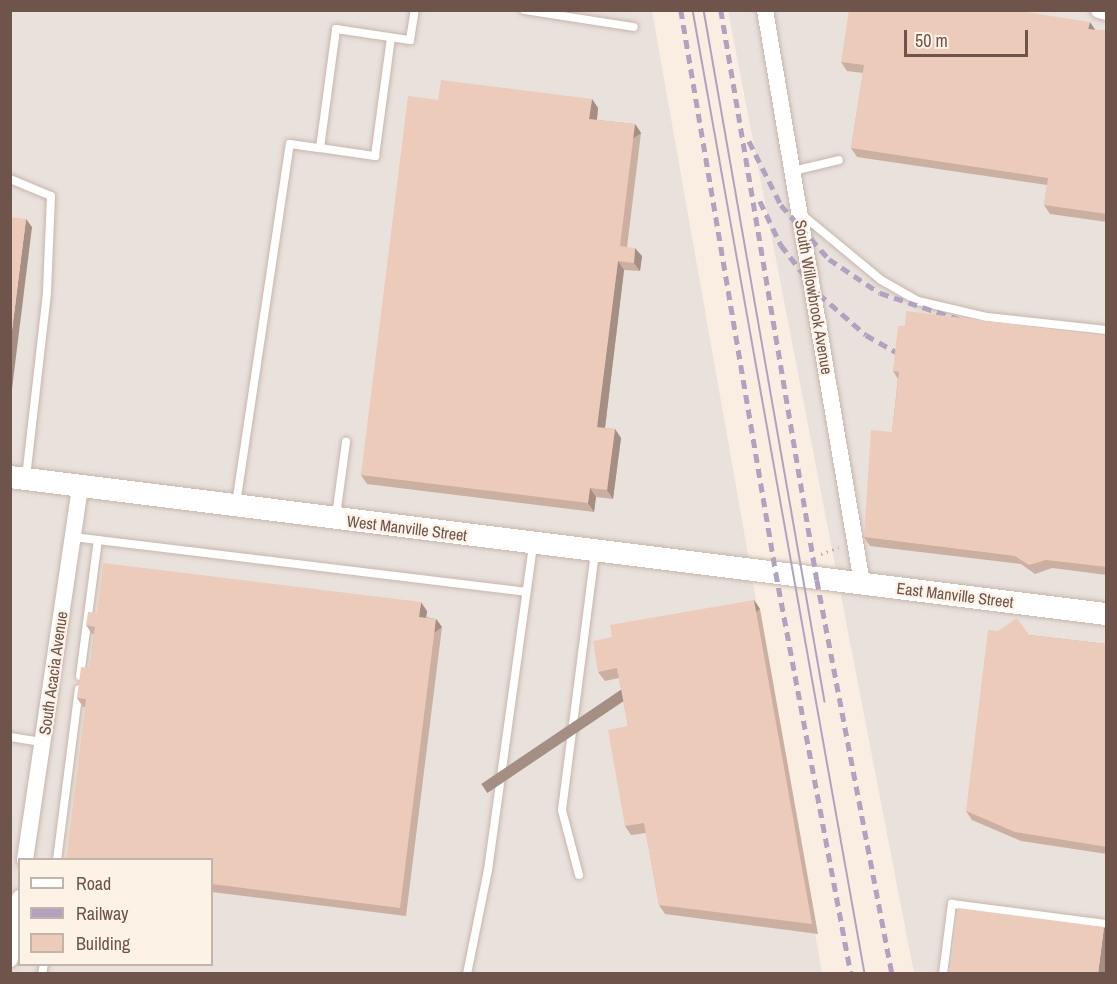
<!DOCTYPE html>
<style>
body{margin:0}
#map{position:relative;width:1117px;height:984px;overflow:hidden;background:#f9eee1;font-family:"Archivo Narrow",sans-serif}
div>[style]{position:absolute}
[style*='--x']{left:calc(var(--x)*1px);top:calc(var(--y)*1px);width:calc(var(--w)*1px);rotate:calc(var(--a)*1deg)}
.industrial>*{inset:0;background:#e8e1dc}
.path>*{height:3px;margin-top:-1.5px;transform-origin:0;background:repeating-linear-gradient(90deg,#d0ae9f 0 1.5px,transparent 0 6px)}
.roads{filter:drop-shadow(0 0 2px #c8b5aa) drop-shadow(0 0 2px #c8b5aa)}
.lane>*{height:8px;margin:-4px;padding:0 4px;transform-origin:4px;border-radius:4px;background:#fff}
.street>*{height:16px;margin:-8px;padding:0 8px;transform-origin:8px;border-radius:8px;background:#fff}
.secondary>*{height:22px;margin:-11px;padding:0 11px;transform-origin:11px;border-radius:11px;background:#fff}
.tram>*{height:1.5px;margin:-0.75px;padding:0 0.75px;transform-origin:0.75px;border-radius:0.75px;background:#b0a2c0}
.rail>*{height:4.5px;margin-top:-2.25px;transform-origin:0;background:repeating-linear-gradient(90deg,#b0a2c0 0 9px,transparent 0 15px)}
.wall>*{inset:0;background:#cbafa1}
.shaded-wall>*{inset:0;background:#a58e83;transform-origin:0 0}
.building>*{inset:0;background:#eccbbb}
span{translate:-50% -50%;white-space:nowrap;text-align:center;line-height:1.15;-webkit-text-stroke:4.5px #fdf2e6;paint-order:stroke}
.street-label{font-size:16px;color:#6e544b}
.frame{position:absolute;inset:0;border:12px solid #6e544b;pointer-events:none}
.legend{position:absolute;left:18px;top:858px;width:195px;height:108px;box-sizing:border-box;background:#fdf2e6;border:2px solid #c4b3a8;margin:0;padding:8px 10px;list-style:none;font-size:18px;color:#6e544b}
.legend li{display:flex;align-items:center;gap:12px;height:30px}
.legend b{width:30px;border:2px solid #c4b3a8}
.scale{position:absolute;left:904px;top:30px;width:124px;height:27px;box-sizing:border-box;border:3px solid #6e544b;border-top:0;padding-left:8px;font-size:18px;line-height:21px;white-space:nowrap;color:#6e544b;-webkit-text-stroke:4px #fdf2e6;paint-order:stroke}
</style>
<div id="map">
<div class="industrial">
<i style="clip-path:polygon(evenodd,10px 11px,652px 11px,822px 973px,11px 973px,10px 11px,20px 860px,212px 860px,212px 964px,20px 964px,20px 860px)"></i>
<i style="clip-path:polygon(728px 11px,1106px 11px,1106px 973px,914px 973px)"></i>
</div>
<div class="path">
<i style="--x:821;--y:554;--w:19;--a:-21"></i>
</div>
<div class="roads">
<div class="lane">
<i style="--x:524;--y:10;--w:111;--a:8.8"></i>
<i style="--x:320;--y:148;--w:56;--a:8.3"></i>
<i style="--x:375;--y:156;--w:119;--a:-82.3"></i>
<i style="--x:793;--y:171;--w:47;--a:-13.4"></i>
<i style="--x:10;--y:179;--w:44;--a:22.5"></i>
<i style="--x:51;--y:196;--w:97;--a:92.4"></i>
<i style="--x:47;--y:293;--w:186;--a:96.5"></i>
<i style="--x:800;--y:213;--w:105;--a:39.6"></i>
<i style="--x:881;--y:280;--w:43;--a:29.6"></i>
<i style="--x:918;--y:301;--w:71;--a:13.1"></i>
<i style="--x:987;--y:317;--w:120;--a:6.2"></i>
<i style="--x:236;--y:504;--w:364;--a:-81.5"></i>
<i style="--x:290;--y:144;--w:30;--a:8"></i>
<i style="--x:320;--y:148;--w:120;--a:-82.3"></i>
<i style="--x:336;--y:29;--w:75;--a:8.5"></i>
<i style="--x:410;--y:40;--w:30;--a:-81"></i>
<i style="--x:336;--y:516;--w:75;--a:-82.3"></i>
<i style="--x:73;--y:537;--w:456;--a:6.9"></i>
<i style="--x:80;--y:676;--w:137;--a:-82.5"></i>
<i style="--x:10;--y:737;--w:32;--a:9"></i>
<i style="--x:57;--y:860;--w:172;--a:-82.7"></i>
<i style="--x:579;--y:875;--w:67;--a:-104.7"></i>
<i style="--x:562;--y:810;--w:259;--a:-82.7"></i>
<i style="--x:42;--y:974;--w:10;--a:-79"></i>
<i style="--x:467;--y:974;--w:106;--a:-78.6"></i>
<i style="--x:488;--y:870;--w:329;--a:-82.1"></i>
<i style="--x:943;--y:974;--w:71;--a:-82.7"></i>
<i style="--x:952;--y:904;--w:155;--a:7.4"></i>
</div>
<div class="street">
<i style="--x:765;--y:10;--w:581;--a:80.39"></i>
<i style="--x:1099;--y:10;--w:7;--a:16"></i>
<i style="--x:25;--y:860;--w:377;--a:-81.6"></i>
<i style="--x:10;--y:959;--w:62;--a:-80.7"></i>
</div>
<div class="secondary">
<i style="--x:10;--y:477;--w:1105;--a:7.13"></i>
</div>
</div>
<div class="tram">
<i style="--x:693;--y:10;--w:979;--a:79.88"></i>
<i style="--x:704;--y:10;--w:702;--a:80.08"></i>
</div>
<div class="rail">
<i style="--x:681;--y:10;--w:571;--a:80.42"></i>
<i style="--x:776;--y:573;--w:408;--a:79.4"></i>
<i style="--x:721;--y:10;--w:578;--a:80.44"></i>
<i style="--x:817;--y:580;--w:401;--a:79.2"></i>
<i style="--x:749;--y:141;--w:72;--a:63.4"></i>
<i style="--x:781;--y:205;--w:72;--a:48.4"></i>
<i style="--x:829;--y:259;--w:61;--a:33.7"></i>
<i style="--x:880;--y:293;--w:85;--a:18.4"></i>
<i style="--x:760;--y:201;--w:49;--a:64.5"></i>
<i style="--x:781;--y:245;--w:62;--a:52.2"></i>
<i style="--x:819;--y:294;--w:62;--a:41.1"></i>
<i style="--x:866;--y:335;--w:45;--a:29.4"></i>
</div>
<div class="wall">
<i style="clip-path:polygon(1095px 30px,1107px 31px,1107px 222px,1050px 214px,1044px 205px,1047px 185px,857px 157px,851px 148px,863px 73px,847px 71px,841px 62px)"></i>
<i style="clip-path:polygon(592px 99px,598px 108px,597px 120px,635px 124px,641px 133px,627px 247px,642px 256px,640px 271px,624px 270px,605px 428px,615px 429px,621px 438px,613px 499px,596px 497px,594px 512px,367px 484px,361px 475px,438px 100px)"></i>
<i style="clip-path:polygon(905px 326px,1107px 336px,1107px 575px,1052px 568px,1035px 574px,1021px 564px,870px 546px,864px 537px,892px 432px,898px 379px,893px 371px)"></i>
<i style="clip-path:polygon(760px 609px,818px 934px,665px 914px,659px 905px,646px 833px,631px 835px,625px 826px,628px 726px,619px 678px,605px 681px,598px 672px)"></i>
<i style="clip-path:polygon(427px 611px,426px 617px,436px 619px,442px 627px,406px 916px,212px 892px,212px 860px,85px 707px,83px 707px,77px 698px,90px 668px,94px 634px,92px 634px,86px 625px)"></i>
<i style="clip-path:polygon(1029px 635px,1107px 644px,1107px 854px,1021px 841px,972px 820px,966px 811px)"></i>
</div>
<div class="shaded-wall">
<i style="clip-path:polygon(1090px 22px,1096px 31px,1088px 29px)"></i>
<i style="clip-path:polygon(592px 99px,598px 108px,596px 127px,589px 119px)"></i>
<i style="left:635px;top:124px;width:11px;height:123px;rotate:56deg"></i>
<i style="clip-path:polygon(26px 219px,32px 227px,10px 405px,10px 346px)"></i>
<i style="clip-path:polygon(635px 248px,642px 256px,640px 271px,634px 263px)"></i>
<i style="clip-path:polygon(618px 261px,624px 270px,604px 436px,597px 427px)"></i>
<i style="clip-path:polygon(615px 429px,621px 438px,613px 499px,607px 490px)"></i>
<i style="clip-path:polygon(590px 488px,596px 497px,594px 512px,588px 503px)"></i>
<i style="left:754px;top:600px;width:11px;height:329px;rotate:56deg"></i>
<i style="clip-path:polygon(421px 602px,427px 611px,425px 625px,419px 617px)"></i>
<i style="left:436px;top:619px;width:10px;height:291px;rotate:53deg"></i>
<i style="clip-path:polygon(1104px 927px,1107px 930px,1107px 965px,1105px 974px,1098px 974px)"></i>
</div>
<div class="building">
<i style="clip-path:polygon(849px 10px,1013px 10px,1090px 22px,1088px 29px,1107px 31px,1107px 214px,1044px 205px,1048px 178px,851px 148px,864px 65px,841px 62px)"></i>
<i style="clip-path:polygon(441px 80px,592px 99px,589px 119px,635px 124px,620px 246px,635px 248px,634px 263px,618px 261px,597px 427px,615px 429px,607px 490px,590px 488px,588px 503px,361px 475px,408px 96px,438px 100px)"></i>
<i style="clip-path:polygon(10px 217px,26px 219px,10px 346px)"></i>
<i style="clip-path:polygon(906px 311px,1107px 336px,1107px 567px,1046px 560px,1029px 565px,1015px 556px,864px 537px,871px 430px,892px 432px,899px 372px,893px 371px,898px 326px,905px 326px)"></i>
<i style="clip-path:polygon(103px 563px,421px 602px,419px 617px,436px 619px,400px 908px,212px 884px,212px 860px,66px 860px,86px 699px,77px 698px,81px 667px,90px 668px,95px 627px,86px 625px,88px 612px,97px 613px)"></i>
<i style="clip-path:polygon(754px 600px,812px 924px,659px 905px,644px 823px,625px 826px,608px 730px,628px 726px,617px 668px,598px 672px,593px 641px,612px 637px,610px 625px)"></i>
<i style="clip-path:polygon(1017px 618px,1029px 635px,1107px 644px,1107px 847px,1015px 832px,966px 811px,988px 630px,998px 631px)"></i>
<i style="clip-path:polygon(958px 908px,1104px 927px,1098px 974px,950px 974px)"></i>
</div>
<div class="street-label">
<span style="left:814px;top:297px;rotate:80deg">South Willowbrook Avenue</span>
<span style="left:407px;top:528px;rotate:7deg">West Manville Street</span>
<span style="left:955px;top:595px;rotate:7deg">East Manville Street</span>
<span style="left:53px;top:673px;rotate:-82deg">South Acacia Avenue</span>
</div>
<div class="frame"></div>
<ul class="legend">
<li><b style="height:8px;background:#fff"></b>Road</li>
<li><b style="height:8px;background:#b0a2c0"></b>Railway</li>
<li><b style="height:16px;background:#eccbbb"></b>Building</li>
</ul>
<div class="scale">50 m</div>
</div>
